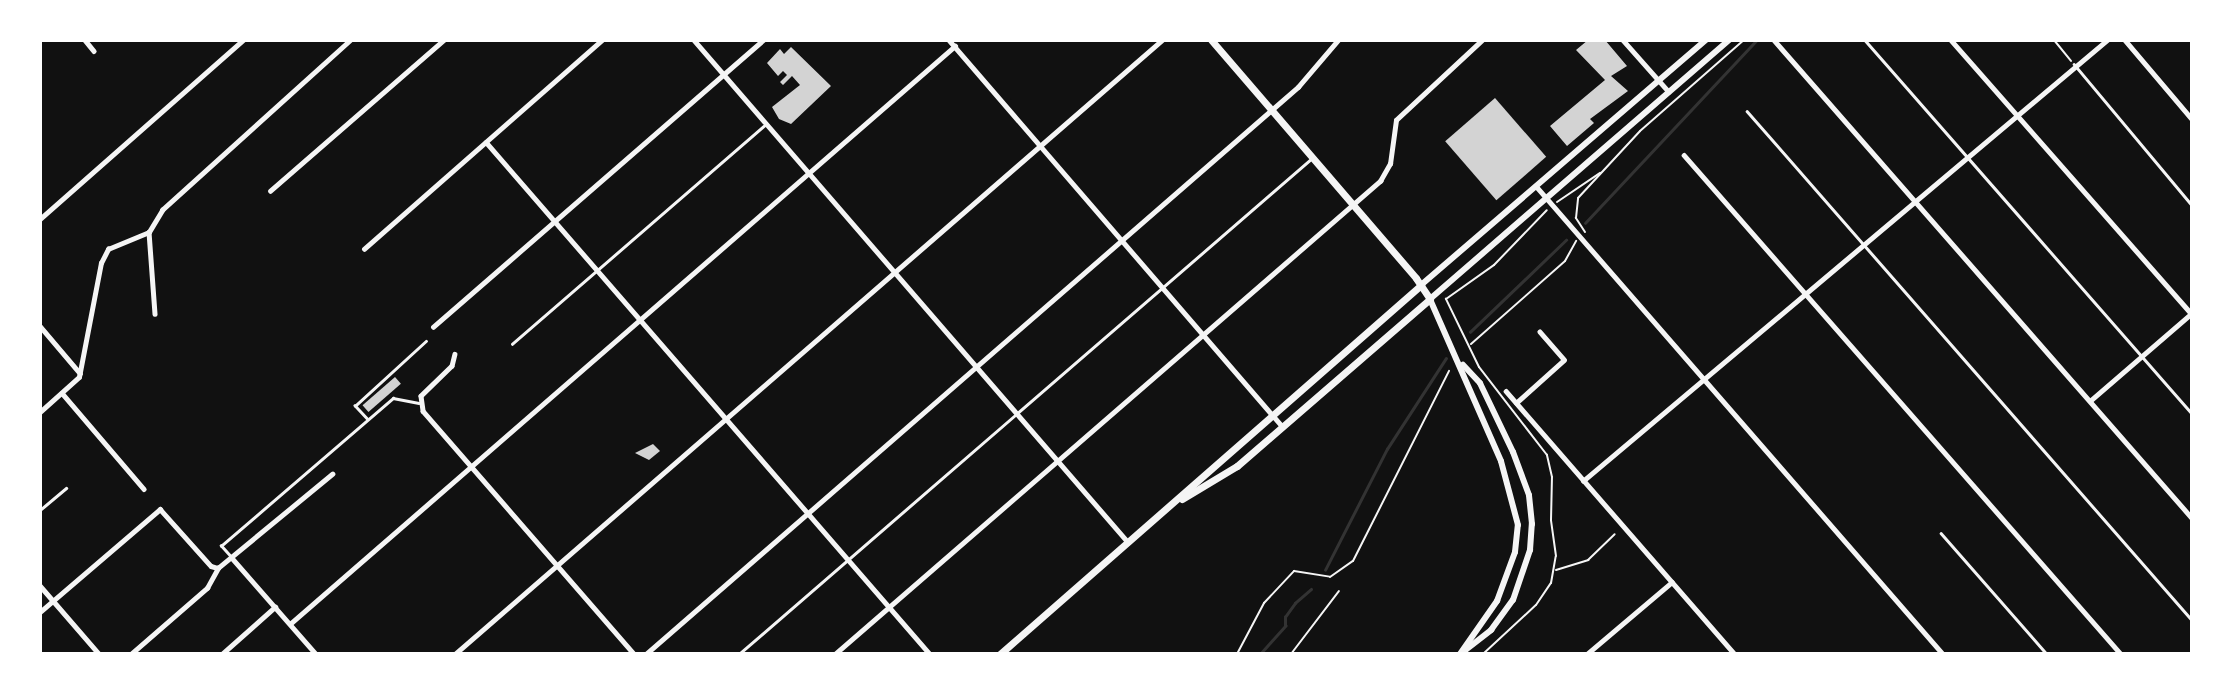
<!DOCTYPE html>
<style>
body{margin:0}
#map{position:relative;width:2232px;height:694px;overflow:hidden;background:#111;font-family:"Roboto Serif",serif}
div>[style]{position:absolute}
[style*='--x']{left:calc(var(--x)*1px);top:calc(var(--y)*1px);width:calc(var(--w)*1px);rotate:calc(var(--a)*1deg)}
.stream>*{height:2.5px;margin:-1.25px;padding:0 1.25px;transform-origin:1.25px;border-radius:1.25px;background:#333}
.building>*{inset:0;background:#d3d3d3;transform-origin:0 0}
.path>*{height:2px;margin:-1px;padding:0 1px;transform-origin:1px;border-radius:1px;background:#f5f5f5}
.service>*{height:2.5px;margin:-1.25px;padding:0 1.25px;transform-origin:1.25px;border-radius:1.25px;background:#f5f5f5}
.minor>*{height:4.5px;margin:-2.25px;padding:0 2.25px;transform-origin:2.25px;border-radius:2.25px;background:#f5f5f5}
.tertiary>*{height:5px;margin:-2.5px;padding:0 2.5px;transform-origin:2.5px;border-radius:2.5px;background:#f5f5f5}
.secondary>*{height:6px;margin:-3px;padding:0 3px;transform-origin:3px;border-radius:3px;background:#f5f5f5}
.primary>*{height:7px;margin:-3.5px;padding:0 3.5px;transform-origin:3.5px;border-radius:3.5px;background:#f5f5f5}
span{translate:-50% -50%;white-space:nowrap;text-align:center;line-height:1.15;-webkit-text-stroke:7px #fff;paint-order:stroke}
.frame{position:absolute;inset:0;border:42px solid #fff;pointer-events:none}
</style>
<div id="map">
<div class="stream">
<i style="--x:1585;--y:223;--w:251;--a:-46.8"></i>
<i style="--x:1470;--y:332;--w:133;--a:-43.8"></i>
<i style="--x:1325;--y:570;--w:136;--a:-62.9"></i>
<i style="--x:1387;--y:449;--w:108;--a:-57"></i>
<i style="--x:1260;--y:654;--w:38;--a:-48"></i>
<i style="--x:1285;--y:626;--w:9;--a:-90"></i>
<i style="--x:1285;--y:617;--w:17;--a:-54"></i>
<i style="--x:1295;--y:603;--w:21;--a:-41"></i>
</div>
<div class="building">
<i style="clip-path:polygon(1588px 40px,1605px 40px,1627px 66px,1611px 76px,1628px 91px,1590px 119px,1594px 123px,1567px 146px,1550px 126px,1605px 80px,1576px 50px)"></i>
<i style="clip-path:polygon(791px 47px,831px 86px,791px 124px,779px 119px,772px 107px,800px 85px,792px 76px,783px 85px,780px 82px,787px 75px,783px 71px,778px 76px,767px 63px,780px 49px,784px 54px)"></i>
<i style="left:1495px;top:98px;width:78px;height:66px;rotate:49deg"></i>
<i style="left:395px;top:377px;width:9px;height:43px;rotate:49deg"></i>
<i style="clip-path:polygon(653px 444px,660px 451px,649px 460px,635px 453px)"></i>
</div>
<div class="path">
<i style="--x:2054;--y:40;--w:27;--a:51"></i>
<i style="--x:1557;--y:202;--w:52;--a:-34"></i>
<i style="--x:1585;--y:232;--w:17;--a:-123"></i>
<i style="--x:1576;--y:218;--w:20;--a:-84"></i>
<i style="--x:1578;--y:198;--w:91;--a:-47.2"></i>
<i style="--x:1640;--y:131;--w:138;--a:-41.2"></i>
<i style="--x:1471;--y:344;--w:125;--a:-41.4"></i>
<i style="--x:1565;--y:261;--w:23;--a:-61"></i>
<i style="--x:1556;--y:570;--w:34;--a:-17"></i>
<i style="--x:1588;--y:560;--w:37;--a:-44"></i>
<i style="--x:1237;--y:654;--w:58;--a:-62.1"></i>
<i style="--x:1264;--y:603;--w:44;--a:-46.8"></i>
<i style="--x:1294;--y:571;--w:36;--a:9"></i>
<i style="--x:1330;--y:577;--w:28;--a:-35"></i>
<i style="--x:1353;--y:561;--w:213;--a:-63.2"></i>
<i style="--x:1291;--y:654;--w:79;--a:-52.7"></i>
<i style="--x:1483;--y:654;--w:72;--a:-42.8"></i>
<i style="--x:1536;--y:605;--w:27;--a:-56"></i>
<i style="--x:1551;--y:583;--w:27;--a:-80"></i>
<i style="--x:1556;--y:556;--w:36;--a:-98"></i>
<i style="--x:1551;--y:520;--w:43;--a:-88.7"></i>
<i style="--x:1552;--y:477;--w:23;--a:-103"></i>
<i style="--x:1547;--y:455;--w:111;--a:-127.7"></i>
<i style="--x:1479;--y:367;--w:76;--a:-115.9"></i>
<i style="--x:1446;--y:299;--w:59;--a:-35.3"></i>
<i style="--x:1494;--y:265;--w:76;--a:-46.1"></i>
</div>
<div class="service">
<i style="--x:1865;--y:40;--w:496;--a:48.8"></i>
<i style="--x:2074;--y:64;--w:184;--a:50.1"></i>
<i style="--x:1747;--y:111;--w:676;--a:48.84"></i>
<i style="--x:512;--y:344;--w:336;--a:-40.9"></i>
<i style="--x:367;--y:419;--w:18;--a:-133"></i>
<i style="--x:355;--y:406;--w:96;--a:-42.5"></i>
<i style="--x:40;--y:510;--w:34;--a:-40"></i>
<i style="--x:1941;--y:533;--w:161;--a:48.8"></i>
<i style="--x:231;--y:557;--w:15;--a:-132"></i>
<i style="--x:221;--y:546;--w:227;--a:-40.7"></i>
<i style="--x:393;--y:398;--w:26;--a:11"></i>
<i style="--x:739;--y:654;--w:756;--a:-40.87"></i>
</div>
<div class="minor">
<i style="--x:85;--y:40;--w:14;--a:51"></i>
<i style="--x:694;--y:40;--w:664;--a:49.16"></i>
<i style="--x:949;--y:40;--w:510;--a:49.22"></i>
<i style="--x:1623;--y:40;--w:69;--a:48.5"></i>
<i style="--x:1774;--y:40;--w:635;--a:48.83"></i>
<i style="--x:1951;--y:40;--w:365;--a:48.7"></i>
<i style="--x:2125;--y:40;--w:104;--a:49.7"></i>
<i style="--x:486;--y:142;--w:678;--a:49.07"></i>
<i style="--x:1684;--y:155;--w:663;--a:48.79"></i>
<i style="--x:1536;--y:186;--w:620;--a:48.99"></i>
<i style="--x:270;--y:191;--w:230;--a:-41"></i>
<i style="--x:40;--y:219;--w:271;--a:-41.4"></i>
<i style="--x:149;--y:232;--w:82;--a:85.8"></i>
<i style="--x:364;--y:249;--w:317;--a:-41.3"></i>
<i style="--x:40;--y:326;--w:62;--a:49.6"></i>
<i style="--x:433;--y:327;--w:437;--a:-41"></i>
<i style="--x:455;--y:354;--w:12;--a:104"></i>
<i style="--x:452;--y:366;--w:43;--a:135.9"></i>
<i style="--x:421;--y:396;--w:15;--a:82"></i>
<i style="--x:423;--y:411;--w:322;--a:49"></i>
<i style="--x:1506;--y:391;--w:349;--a:49"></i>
<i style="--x:62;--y:393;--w:126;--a:49.5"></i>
<i style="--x:2090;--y:401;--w:135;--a:-40.8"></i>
<i style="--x:1516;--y:403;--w:64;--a:-41.9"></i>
<i style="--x:1564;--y:360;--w:37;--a:-131"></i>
<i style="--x:40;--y:412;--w:52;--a:-41.9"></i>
<i style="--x:79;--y:377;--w:116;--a:-79.1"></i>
<i style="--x:101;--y:263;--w:16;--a:-63"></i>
<i style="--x:108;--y:249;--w:44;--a:-22.5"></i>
<i style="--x:149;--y:232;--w:26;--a:-59"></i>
<i style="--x:162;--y:210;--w:253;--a:-42.1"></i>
<i style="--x:1583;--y:481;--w:685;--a:-40.08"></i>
<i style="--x:232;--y:558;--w:128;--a:48.8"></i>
<i style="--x:218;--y:568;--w:148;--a:-39.5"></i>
<i style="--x:40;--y:612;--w:158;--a:-40.6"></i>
<i style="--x:160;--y:509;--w:76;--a:48.2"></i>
<i style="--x:211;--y:566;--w:7;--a:16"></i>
<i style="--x:290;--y:624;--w:881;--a:-41"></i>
<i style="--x:131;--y:654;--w:101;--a:-41"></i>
<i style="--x:207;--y:588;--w:23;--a:-61"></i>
<i style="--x:222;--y:654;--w:71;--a:-41.6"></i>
<i style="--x:455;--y:654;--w:936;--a:-40.97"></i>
<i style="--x:646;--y:654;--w:864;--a:-41.01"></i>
<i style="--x:1298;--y:87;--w:62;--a:-49.6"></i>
<i style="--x:835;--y:654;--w:722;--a:-40.95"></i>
<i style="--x:1380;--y:181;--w:20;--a:-60"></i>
<i style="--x:1390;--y:164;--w:44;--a:-82.2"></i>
<i style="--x:1396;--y:120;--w:117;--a:-42.9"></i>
<i style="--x:1587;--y:654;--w:111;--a:-40.3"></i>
</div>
<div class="tertiary">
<i style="--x:40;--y:586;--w:90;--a:49.1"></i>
</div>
<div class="secondary">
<i style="--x:1421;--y:285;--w:376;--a:-40.7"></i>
<i style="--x:1463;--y:652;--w:36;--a:-38"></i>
<i style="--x:1491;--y:630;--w:37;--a:-54"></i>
<i style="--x:1513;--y:600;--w:53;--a:-71.2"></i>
<i style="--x:1530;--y:550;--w:26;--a:-86"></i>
<i style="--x:1532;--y:524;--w:29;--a:-96"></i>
<i style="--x:1529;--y:495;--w:46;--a:-110.4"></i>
<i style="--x:1513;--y:452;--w:76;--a:-115.6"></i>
<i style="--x:1480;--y:383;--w:25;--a:-133"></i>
<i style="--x:1460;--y:654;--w:65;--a:-55.1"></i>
<i style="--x:1497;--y:601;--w:52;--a:-69.8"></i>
<i style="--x:1515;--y:552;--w:27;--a:-84"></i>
<i style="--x:1518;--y:525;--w:66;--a:-104.9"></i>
<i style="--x:1501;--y:461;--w:177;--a:-113.7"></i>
<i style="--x:1430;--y:299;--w:396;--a:-40.9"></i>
</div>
<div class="primary">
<i style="--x:1182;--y:499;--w:64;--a:-31"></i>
<i style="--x:1237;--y:466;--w:255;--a:-40.9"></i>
<i style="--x:1430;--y:299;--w:25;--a:-124"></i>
<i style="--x:1416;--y:278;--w:314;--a:-130.7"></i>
<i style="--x:1000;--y:654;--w:560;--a:-41.23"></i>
</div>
<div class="frame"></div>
</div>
